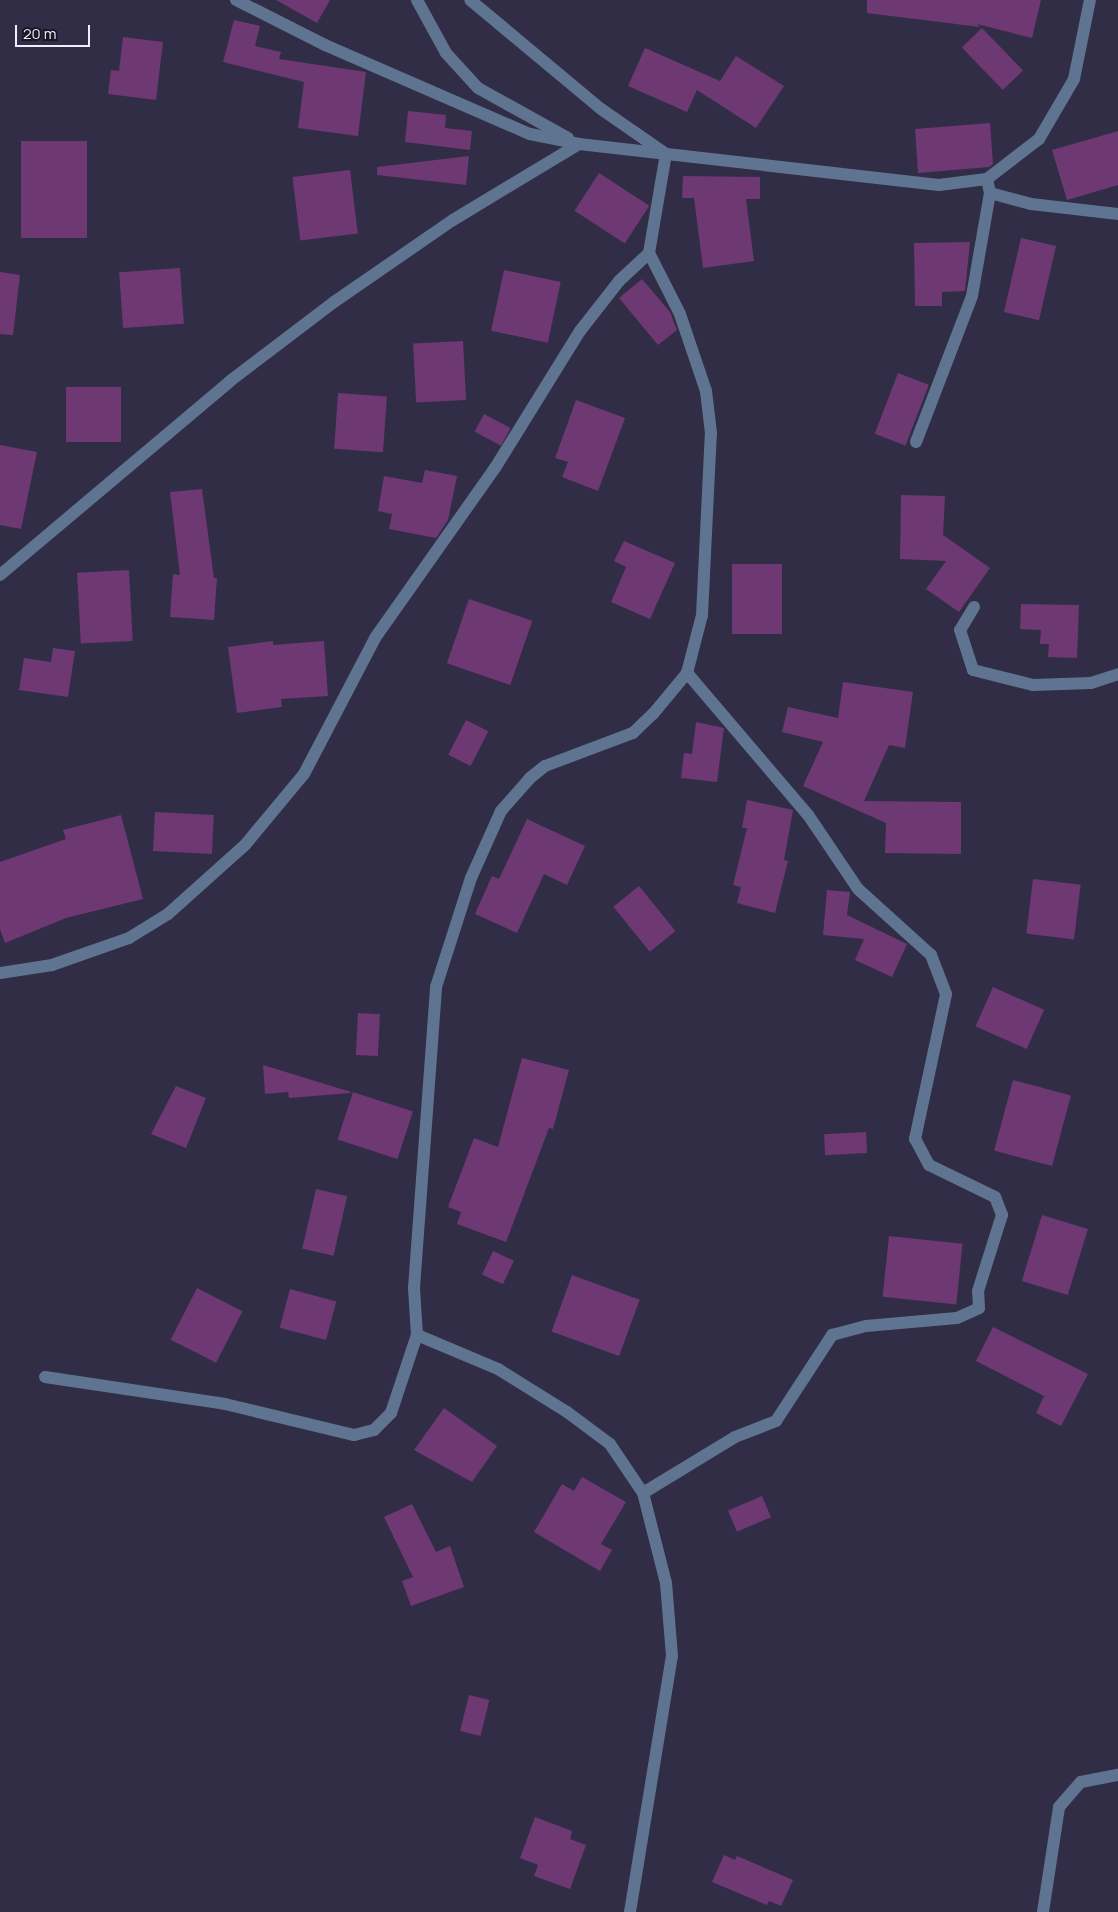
<!DOCTYPE html>
<style>
body{margin:0}
#map{position:relative;width:1118px;height:1912px;overflow:hidden;background:#312d47;font-family:Manrope,sans-serif}
div>[style]{position:absolute}
[style*='--x']{left:calc(var(--x)*1px);top:calc(var(--y)*1px);width:calc(var(--w)*1px);rotate:calc(var(--a)*1deg)}
.building>*{inset:0;background:#6e3873;transform-origin:0 0}
.minor>*{height:12px;margin:-6px;padding:0 6px;transform-origin:6px;border-radius:6px;background:#5f7490}
span{translate:-50% -50%;white-space:nowrap;text-align:center;line-height:1.15;-webkit-text-stroke:4px #191723;paint-order:stroke}
.scale{position:absolute;left:15px;top:25px;width:75px;height:22px;box-sizing:border-box;border:2px solid #efeeff;border-top:0;padding-left:6px;font-size:15px;line-height:18px;white-space:nowrap;color:#efeeff;-webkit-text-stroke:4px #191723;paint-order:stroke}
</style>
<div id="map">
<div class="building">
<i style="clip-path:polygon(276px 0,330px 0,317px 23px)"></i>
<i style="clip-path:polygon(867px 0,1041px 0,1032px 38px,977px 24px,980px 27px,867px 13px)"></i>
<i style="clip-path:polygon(234px 20px,260px 26px,255px 46px,281px 52px,279px 59px,366px 72px,358px 136px,298px 128px,304px 82px,223px 62px)"></i>
<i style="left:982px;top:28px;width:59px;height:28px;rotate:46deg"></i>
<i style="clip-path:polygon(123px 37px,163px 42px,156px 100px,108px 94px,111px 70px,119px 71px)"></i>
<i style="clip-path:polygon(645px 48px,720px 81px,736px 56px,784px 86px,756px 128px,697px 90px,687px 112px,628px 86px)"></i>
<i style="clip-path:polygon(408px 111px,446px 115px,445px 128px,472px 131px,470px 150px,405px 142px)"></i>
<i style="clip-path:polygon(990px 123px,993px 164px,989px 167px,918px 173px,915px 129px)"></i>
<i style="clip-path:polygon(1118px 131px,1118px 185px,1067px 200px,1052px 150px)"></i>
<i style="left:21px;top:141px;width:66px;height:97px"></i>
<i style="clip-path:polygon(469px 156px,466px 185px,377px 175px,377px 167px)"></i>
<i style="left:350px;top:170px;width:64px;height:58px;rotate:83deg"></i>
<i style="left:599px;top:173px;width:60px;height:45px;rotate:33deg"></i>
<i style="clip-path:polygon(683px 176px,760px 177px,760px 199px,746px 199px,754px 261px,703px 268px,694px 198px,682px 198px)"></i>
<i style="left:1021px;top:238px;width:36px;height:76px;rotate:13deg"></i>
<i style="clip-path:polygon(970px 242px,965px 291px,942px 292px,942px 306px,915px 306px,914px 243px)"></i>
<i style="left:180px;top:268px;width:56px;height:61px;rotate:86deg"></i>
<i style="left:504px;top:270px;width:58px;height:62px;rotate:12deg"></i>
<i style="clip-path:polygon(0 272px,20px 275px,13px 335px,0 334px)"></i>
<i style="clip-path:polygon(642px 279px,670px 312px,677px 330px,658px 345px,619px 298px)"></i>
<i style="left:463px;top:341px;width:59px;height:50px;rotate:87deg"></i>
<i style="left:898px;top:373px;width:33px;height:65px;rotate:21deg"></i>
<i style="left:66px;top:387px;width:55px;height:55px"></i>
<i style="left:338px;top:393px;width:49px;height:56px;rotate:4deg"></i>
<i style="clip-path:polygon(576px 400px,625px 418px,598px 491px,562px 477px,568px 462px,555px 458px)"></i>
<i style="left:484px;top:414px;width:30px;height:20px;rotate:28deg"></i>
<i style="clip-path:polygon(0 445px,37px 452px,21px 529px,0 525px)"></i>
<i style="clip-path:polygon(425px 470px,457px 476px,448px 520px,436px 538px,389px 529px,392px 514px,378px 511px,384px 476px,422px 483px)"></i>
<i style="clip-path:polygon(202px 489px,214px 578px,217px 578px,214px 620px,170px 617px,173px 574px,180px 575px,170px 492px)"></i>
<i style="clip-path:polygon(901px 495px,945px 496px,943px 535px,990px 568px,959px 612px,926px 589px,946px 561px,900px 559px)"></i>
<i style="clip-path:polygon(624px 541px,675px 563px,650px 619px,611px 602px,626px 567px,614px 561px)"></i>
<i style="left:732px;top:564px;width:50px;height:70px"></i>
<i style="left:129px;top:570px;width:71px;height:52px;rotate:87deg"></i>
<i style="left:469px;top:599px;width:67px;height:68px;rotate:19deg"></i>
<i style="clip-path:polygon(1021px 604px,1079px 605px,1077px 658px,1048px 657px,1049px 644px,1040px 644px,1041px 630px,1020px 629px)"></i>
<i style="clip-path:polygon(273px 641px,273px 645px,324px 641px,328px 696px,281px 699px,282px 707px,237px 713px,228px 647px)"></i>
<i style="clip-path:polygon(53px 648px,75px 651px,68px 697px,19px 690px,24px 658px,51px 662px)"></i>
<i style="clip-path:polygon(843px 682px,913px 692px,905px 748px,889px 745px,864px 801px,961px 802px,961px 854px,885px 853px,886px 823px,803px 786px,823px 742px,782px 732px,788px 707px,838px 718px)"></i>
<i style="left:466px;top:720px;width:25px;height:39px;rotate:27deg"></i>
<i style="clip-path:polygon(696px 722px,724px 728px,717px 782px,681px 778px,684px 753px,692px 754px)"></i>
<i style="clip-path:polygon(747px 800px,793px 810px,784px 860px,788px 861px,775px 913px,737px 903px,741px 887px,733px 885px,747px 828px,742px 828px)"></i>
<i style="left:155px;top:812px;width:59px;height:39px;rotate:3deg"></i>
<i style="clip-path:polygon(121px 815px,143px 899px,66px 918px,5px 943px,0 929px,0 862px,66px 839px,63px 830px)"></i>
<i style="clip-path:polygon(527px 819px,585px 846px,567px 885px,544px 874px,517px 933px,475px 914px,492px 876px,499px 879px)"></i>
<i style="left:1033px;top:879px;width:48px;height:55px;rotate:7deg"></i>
<i style="left:639px;top:886px;width:58px;height:33px;rotate:51deg"></i>
<i style="clip-path:polygon(827px 890px,850px 892px,847px 915px,907px 944px,892px 977px,855px 960px,864px 939px,823px 935px)"></i>
<i style="left:993px;top:987px;width:56px;height:43px;rotate:24deg"></i>
<i style="left:358px;top:1013px;width:22px;height:42px;rotate:3deg"></i>
<i style="clip-path:polygon(522px 1058px,569px 1070px,553px 1129px,549px 1128px,506px 1242px,457px 1224px,461px 1212px,448px 1207px,474px 1138px,498px 1147px)"></i>
<i style="clip-path:polygon(263px 1065px,351px 1092px,351px 1093px,289px 1098px,288px 1092px,265px 1094px)"></i>
<i style="left:1013px;top:1080px;width:60px;height:73px;rotate:15deg"></i>
<i style="clip-path:polygon(176px 1086px,206px 1098px,186px 1148px,151px 1134px)"></i>
<i style="left:353px;top:1092px;width:63px;height:50px;rotate:18deg"></i>
<i style="left:866px;top:1132px;width:21px;height:42px;rotate:87deg"></i>
<i style="left:316px;top:1189px;width:32px;height:61px;rotate:13deg"></i>
<i style="left:1042px;top:1215px;width:48px;height:69px;rotate:17deg"></i>
<i style="left:889px;top:1236px;width:74px;height:61px;rotate:6deg"></i>
<i style="left:493px;top:1251px;width:23px;height:26px;rotate:25deg"></i>
<i style="left:572px;top:1275px;width:72px;height:60px;rotate:20deg"></i>
<i style="left:197px;top:1288px;width:51px;height:58px;rotate:27deg"></i>
<i style="left:290px;top:1289px;width:48px;height:40px;rotate:15deg"></i>
<i style="clip-path:polygon(993px 1327px,1088px 1374px,1061px 1426px,1036px 1413px,1044px 1396px,976px 1361px)"></i>
<i style="clip-path:polygon(444px 1408px,497px 1446px,472px 1482px,414px 1450px)"></i>
<i style="clip-path:polygon(582px 1477px,626px 1502px,601px 1544px,612px 1550px,600px 1571px,534px 1532px,562px 1484px,574px 1491px)"></i>
<i style="left:762px;top:1496px;width:23px;height:37px;rotate:67deg"></i>
<i style="clip-path:polygon(412px 1504px,436px 1552px,450px 1546px,464px 1587px,411px 1606px,402px 1581px,413px 1577px,384px 1517px)"></i>
<i style="left:469px;top:1695px;width:21px;height:37px;rotate:14deg"></i>
<i style="clip-path:polygon(535px 1817px,572px 1831px,570px 1839px,586px 1845px,570px 1889px,534px 1876px,538px 1865px,520px 1858px)"></i>
<i style="clip-path:polygon(724px 1855px,735px 1860px,737px 1856px,793px 1880px,781px 1906px,769px 1901px,767px 1905px,712px 1882px)"></i>
</div>
<div class="minor">
<i style="--x:236;--y:0;--w:100;--a:26.8"></i>
<i style="--x:325;--y:45;--w:223;--a:23.5"></i>
<i style="--x:530;--y:134;--w:50;--a:11.5"></i>
<i style="--x:579;--y:144;--w:362;--a:6.5"></i>
<i style="--x:939;--y:185;--w:48;--a:-7.1"></i>
<i style="--x:987;--y:179;--w:66;--a:-37.6"></i>
<i style="--x:1039;--y:139;--w:69;--a:-59.7"></i>
<i style="--x:1074;--y:79;--w:81;--a:-78.6"></i>
<i style="--x:417;--y:0;--w:60;--a:61.3"></i>
<i style="--x:446;--y:53;--w:47;--a:47.6"></i>
<i style="--x:478;--y:88;--w:103;--a:29.1"></i>
<i style="--x:990;--y:193;--w:42;--a:15"></i>
<i style="--x:1031;--y:204;--w:88;--a:6.6"></i>
<i style="--x:916;--y:442;--w:156;--a:-69"></i>
<i style="--x:972;--y:296;--w:105;--a:-80.1"></i>
<i style="--x:990;--y:193;--w:14;--a:-102"></i>
<i style="--x:0;--y:575;--w:301;--a:-40.1"></i>
<i style="--x:230;--y:381;--w:131;--a:-37.2"></i>
<i style="--x:334;--y:302;--w:145;--a:-34.6"></i>
<i style="--x:453;--y:220;--w:147;--a:-31.1"></i>
<i style="--x:974;--y:607;--w:27;--a:121"></i>
<i style="--x:960;--y:630;--w:42;--a:72"></i>
<i style="--x:973;--y:670;--w:62;--a:14"></i>
<i style="--x:1033;--y:685;--w:58;--a:-2"></i>
<i style="--x:1091;--y:683;--w:28;--a:-18"></i>
<i style="--x:0;--y:973;--w:53;--a:-8.7"></i>
<i style="--x:52;--y:965;--w:82;--a:-19.3"></i>
<i style="--x:129;--y:938;--w:46;--a:-31.6"></i>
<i style="--x:168;--y:914;--w:103;--a:-41.9"></i>
<i style="--x:245;--y:845;--w:92;--a:-50.3"></i>
<i style="--x:304;--y:774;--w:153;--a:-62.4"></i>
<i style="--x:375;--y:638;--w:208;--a:-54.8"></i>
<i style="--x:495;--y:468;--w:161;--a:-58.2"></i>
<i style="--x:580;--y:331;--w:63;--a:-52"></i>
<i style="--x:619;--y:281;--w:41;--a:-43"></i>
<i style="--x:649;--y:253;--w:100;--a:-80.3"></i>
<i style="--x:666;--y:154;--w:79;--a:-145.3"></i>
<i style="--x:601;--y:109;--w:170;--a:-140.2"></i>
<i style="--x:45;--y:1377;--w:182;--a:8.5"></i>
<i style="--x:225;--y:1404;--w:133;--a:13.5"></i>
<i style="--x:354;--y:1435;--w:21;--a:-14"></i>
<i style="--x:374;--y:1430;--w:24;--a:-45"></i>
<i style="--x:391;--y:1413;--w:82;--a:-71.6"></i>
<i style="--x:643;--y:1493;--w:108;--a:-31.3"></i>
<i style="--x:735;--y:1437;--w:44;--a:-21.3"></i>
<i style="--x:776;--y:1421;--w:103;--a:-56.9"></i>
<i style="--x:832;--y:1335;--w:35;--a:-15"></i>
<i style="--x:866;--y:1326;--w:91;--a:-5"></i>
<i style="--x:957;--y:1318;--w:24;--a:-24"></i>
<i style="--x:979;--y:1308;--w:17;--a:-93"></i>
<i style="--x:978;--y:1291;--w:80;--a:-72.5"></i>
<i style="--x:1002;--y:1215;--w:19;--a:-111"></i>
<i style="--x:995;--y:1197;--w:73;--a:-154.1"></i>
<i style="--x:929;--y:1165;--w:30;--a:-118"></i>
<i style="--x:915;--y:1139;--w:148;--a:-77.9"></i>
<i style="--x:946;--y:994;--w:42;--a:-111"></i>
<i style="--x:931;--y:955;--w:98;--a:-137.9"></i>
<i style="--x:858;--y:889;--w:89;--a:-124"></i>
<i style="--x:808;--y:815;--w:187;--a:-130.4"></i>
<i style="--x:630;--y:1912;--w:259;--a:-80.7"></i>
<i style="--x:672;--y:1656;--w:73;--a:-94.7"></i>
<i style="--x:666;--y:1583;--w:93;--a:-104.3"></i>
<i style="--x:643;--y:1493;--w:59;--a:-124"></i>
<i style="--x:610;--y:1444;--w:54;--a:-143.3"></i>
<i style="--x:567;--y:1412;--w:81;--a:-148.1"></i>
<i style="--x:498;--y:1369;--w:88;--a:-157.2"></i>
<i style="--x:417;--y:1335;--w:47;--a:-93.7"></i>
<i style="--x:414;--y:1288;--w:302;--a:-85.8"></i>
<i style="--x:436;--y:987;--w:114;--a:-72.2"></i>
<i style="--x:471;--y:878;--w:73;--a:-65.9"></i>
<i style="--x:501;--y:811;--w:44;--a:-48.7"></i>
<i style="--x:530;--y:778;--w:19;--a:-39"></i>
<i style="--x:545;--y:766;--w:94;--a:-20.6"></i>
<i style="--x:633;--y:733;--w:28;--a:-44"></i>
<i style="--x:653;--y:714;--w:53;--a:-50.3"></i>
<i style="--x:687;--y:673;--w:60;--a:-75.5"></i>
<i style="--x:702;--y:615;--w:182;--a:-87.2"></i>
<i style="--x:711;--y:433;--w:42;--a:-96.8"></i>
<i style="--x:706;--y:391;--w:81;--a:-108.7"></i>
<i style="--x:680;--y:314;--w:68;--a:-116.9"></i>
<i style="--x:1043;--y:1912;--w:106;--a:-81.3"></i>
<i style="--x:1059;--y:1807;--w:33;--a:-49"></i>
<i style="--x:1081;--y:1782;--w:38;--a:-11"></i>
</div>
<div class="scale">20 m</div>
</div>
